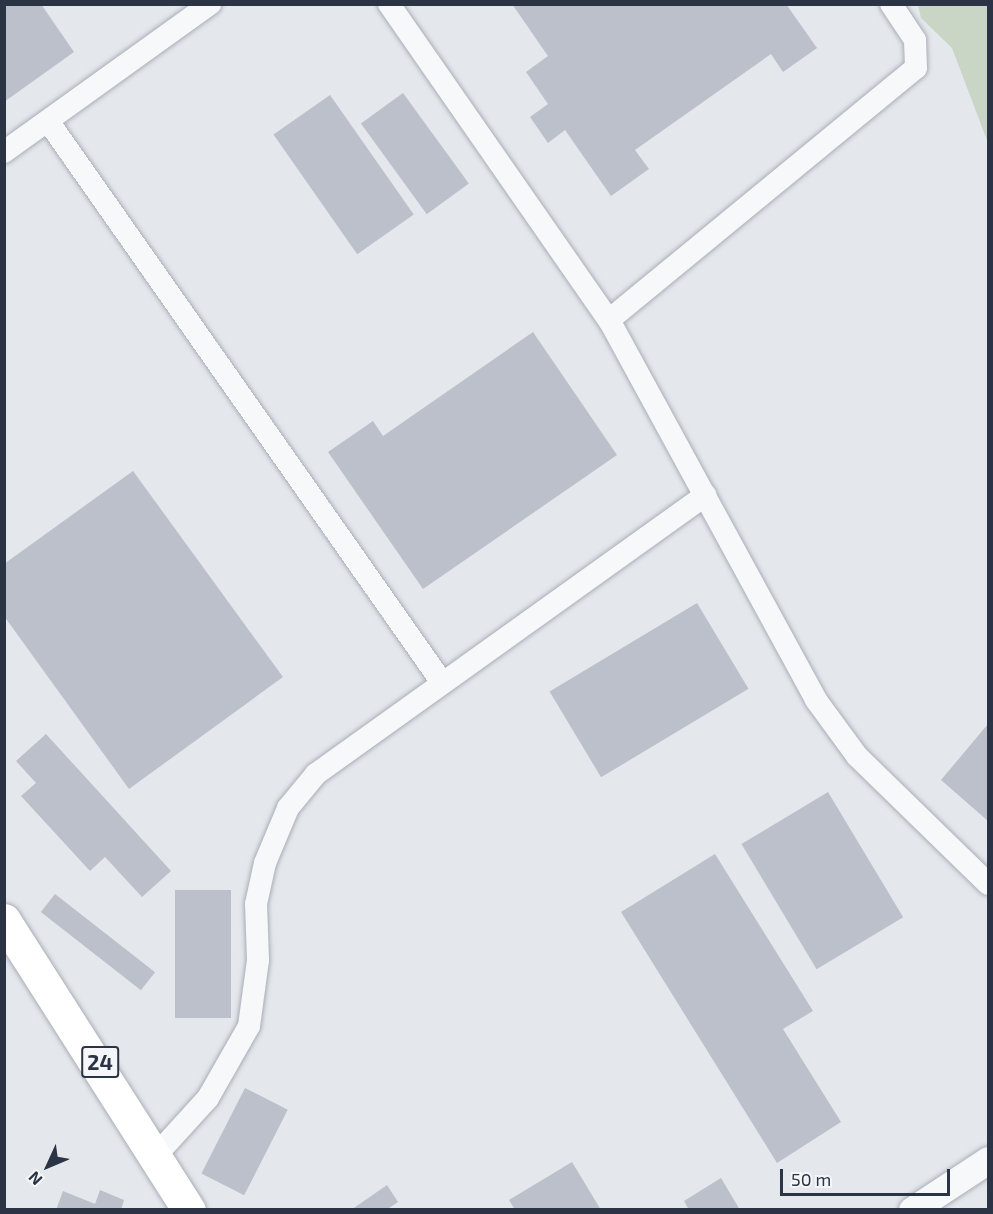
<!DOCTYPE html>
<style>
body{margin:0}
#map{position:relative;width:993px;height:1214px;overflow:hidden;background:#e4e7ec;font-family:"Exo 2",sans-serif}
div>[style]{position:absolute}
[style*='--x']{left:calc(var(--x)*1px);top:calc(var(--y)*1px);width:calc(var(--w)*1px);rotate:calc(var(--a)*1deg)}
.green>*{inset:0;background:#c9d6c5}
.building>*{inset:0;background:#bbc0ca;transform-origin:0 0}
.roads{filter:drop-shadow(0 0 2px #a9aeb7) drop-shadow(0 0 2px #a9aeb7)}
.minor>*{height:22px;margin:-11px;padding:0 11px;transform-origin:11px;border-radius:11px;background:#f7f8fa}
.tertiary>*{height:27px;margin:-13.5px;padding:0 13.5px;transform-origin:13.5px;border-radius:13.5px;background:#f7f8fa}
.primary>*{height:33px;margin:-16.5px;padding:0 16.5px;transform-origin:16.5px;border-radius:16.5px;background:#fff}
span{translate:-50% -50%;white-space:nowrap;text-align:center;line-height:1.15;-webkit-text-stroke:4.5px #f4f6f9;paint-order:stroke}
.shield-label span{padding:2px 4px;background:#f4f6f9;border:2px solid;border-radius:4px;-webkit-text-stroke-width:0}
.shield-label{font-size:21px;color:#2b3445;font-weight:700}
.frame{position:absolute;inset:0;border:6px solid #2b3445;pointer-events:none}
.north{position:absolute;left:18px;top:1136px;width:60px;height:60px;-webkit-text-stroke:4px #f4f6f9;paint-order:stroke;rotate:226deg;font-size:16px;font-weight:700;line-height:24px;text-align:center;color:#2b3445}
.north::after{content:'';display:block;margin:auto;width:21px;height:27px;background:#2b3445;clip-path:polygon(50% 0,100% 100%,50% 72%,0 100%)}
.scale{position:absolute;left:780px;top:1169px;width:170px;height:27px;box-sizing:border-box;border:3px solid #2b3445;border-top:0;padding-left:8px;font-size:18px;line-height:21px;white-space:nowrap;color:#2b3445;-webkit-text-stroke:4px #f4f6f9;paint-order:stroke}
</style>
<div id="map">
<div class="green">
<i style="clip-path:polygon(918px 5px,988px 5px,988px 143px,952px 48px,921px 18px)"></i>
</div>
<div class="building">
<i style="clip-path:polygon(4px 4px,41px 4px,74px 52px,4px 102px)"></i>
<i style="clip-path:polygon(512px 4px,786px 4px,817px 48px,783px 72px,771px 54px,635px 150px,649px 169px,611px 196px,565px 130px,548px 143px,530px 117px,548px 104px,526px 72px,548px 56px)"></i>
<i style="left:403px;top:93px;width:112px;height:52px;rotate:54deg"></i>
<i style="left:330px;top:95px;width:146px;height:69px;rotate:55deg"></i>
<i style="clip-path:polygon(533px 332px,617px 455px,423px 589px,328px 452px,373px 421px,383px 436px)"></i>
<i style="clip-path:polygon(133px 471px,283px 677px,129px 789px,4px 616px,4px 564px)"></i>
<i style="left:697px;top:603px;width:100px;height:172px;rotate:59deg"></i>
<i style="clip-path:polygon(988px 724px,988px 821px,941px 780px)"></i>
<i style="clip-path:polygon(46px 734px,171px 871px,142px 897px,105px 857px,90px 871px,21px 796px,36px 783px,16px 761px)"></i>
<i style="left:828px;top:792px;width:146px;height:101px;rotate:59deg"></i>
<i style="clip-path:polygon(715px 854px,813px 1011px,783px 1029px,841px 1122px,777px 1163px,621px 912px)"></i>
<i style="left:175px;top:890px;width:56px;height:128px"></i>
<i style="left:55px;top:894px;width:127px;height:23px;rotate:38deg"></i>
<i style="left:245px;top:1088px;width:48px;height:96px;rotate:27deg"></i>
<i style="clip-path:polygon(572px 1162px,601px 1210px,515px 1210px,509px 1200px)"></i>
<i style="clip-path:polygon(721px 1178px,740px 1210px,689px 1210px,684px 1201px)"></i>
<i style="clip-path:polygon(387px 1185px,398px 1202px,386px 1210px,351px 1210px)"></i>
<i style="clip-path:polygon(100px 1190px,124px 1200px,121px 1210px,56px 1210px,63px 1191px,95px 1204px)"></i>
</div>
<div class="roads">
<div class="minor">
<i style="--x:389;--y:4;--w:385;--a:55.2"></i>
<i style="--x:609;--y:320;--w:433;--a:61.4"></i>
<i style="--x:816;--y:700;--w:69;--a:53.8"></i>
<i style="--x:857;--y:756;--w:183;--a:44.3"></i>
<i style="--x:48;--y:121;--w:684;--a:54.94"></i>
<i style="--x:4;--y:152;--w:254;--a:-35.7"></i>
<i style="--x:609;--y:320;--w:397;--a:-39.4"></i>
<i style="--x:916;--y:68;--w:28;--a:-92"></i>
<i style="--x:915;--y:40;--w:43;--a:-123.7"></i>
<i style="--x:158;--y:1153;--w:74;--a:-47.7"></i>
<i style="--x:208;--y:1098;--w:83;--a:-60.3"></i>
<i style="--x:249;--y:1026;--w:67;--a:-82.2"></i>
<i style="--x:258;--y:960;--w:56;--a:-92"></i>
<i style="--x:256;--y:904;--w:42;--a:-77.6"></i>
<i style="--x:265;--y:863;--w:60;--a:-67.3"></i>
<i style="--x:288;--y:808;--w:44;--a:-50.5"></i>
<i style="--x:316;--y:774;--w:479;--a:-35.6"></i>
</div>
<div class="tertiary">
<i style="--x:912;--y:1210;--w:91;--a:-33.3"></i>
</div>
<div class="primary">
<i style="--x:4;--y:920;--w:344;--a:57.5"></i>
</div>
</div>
<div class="shield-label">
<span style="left:100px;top:1062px">24</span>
</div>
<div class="frame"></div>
<div class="north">N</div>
<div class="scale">50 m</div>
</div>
